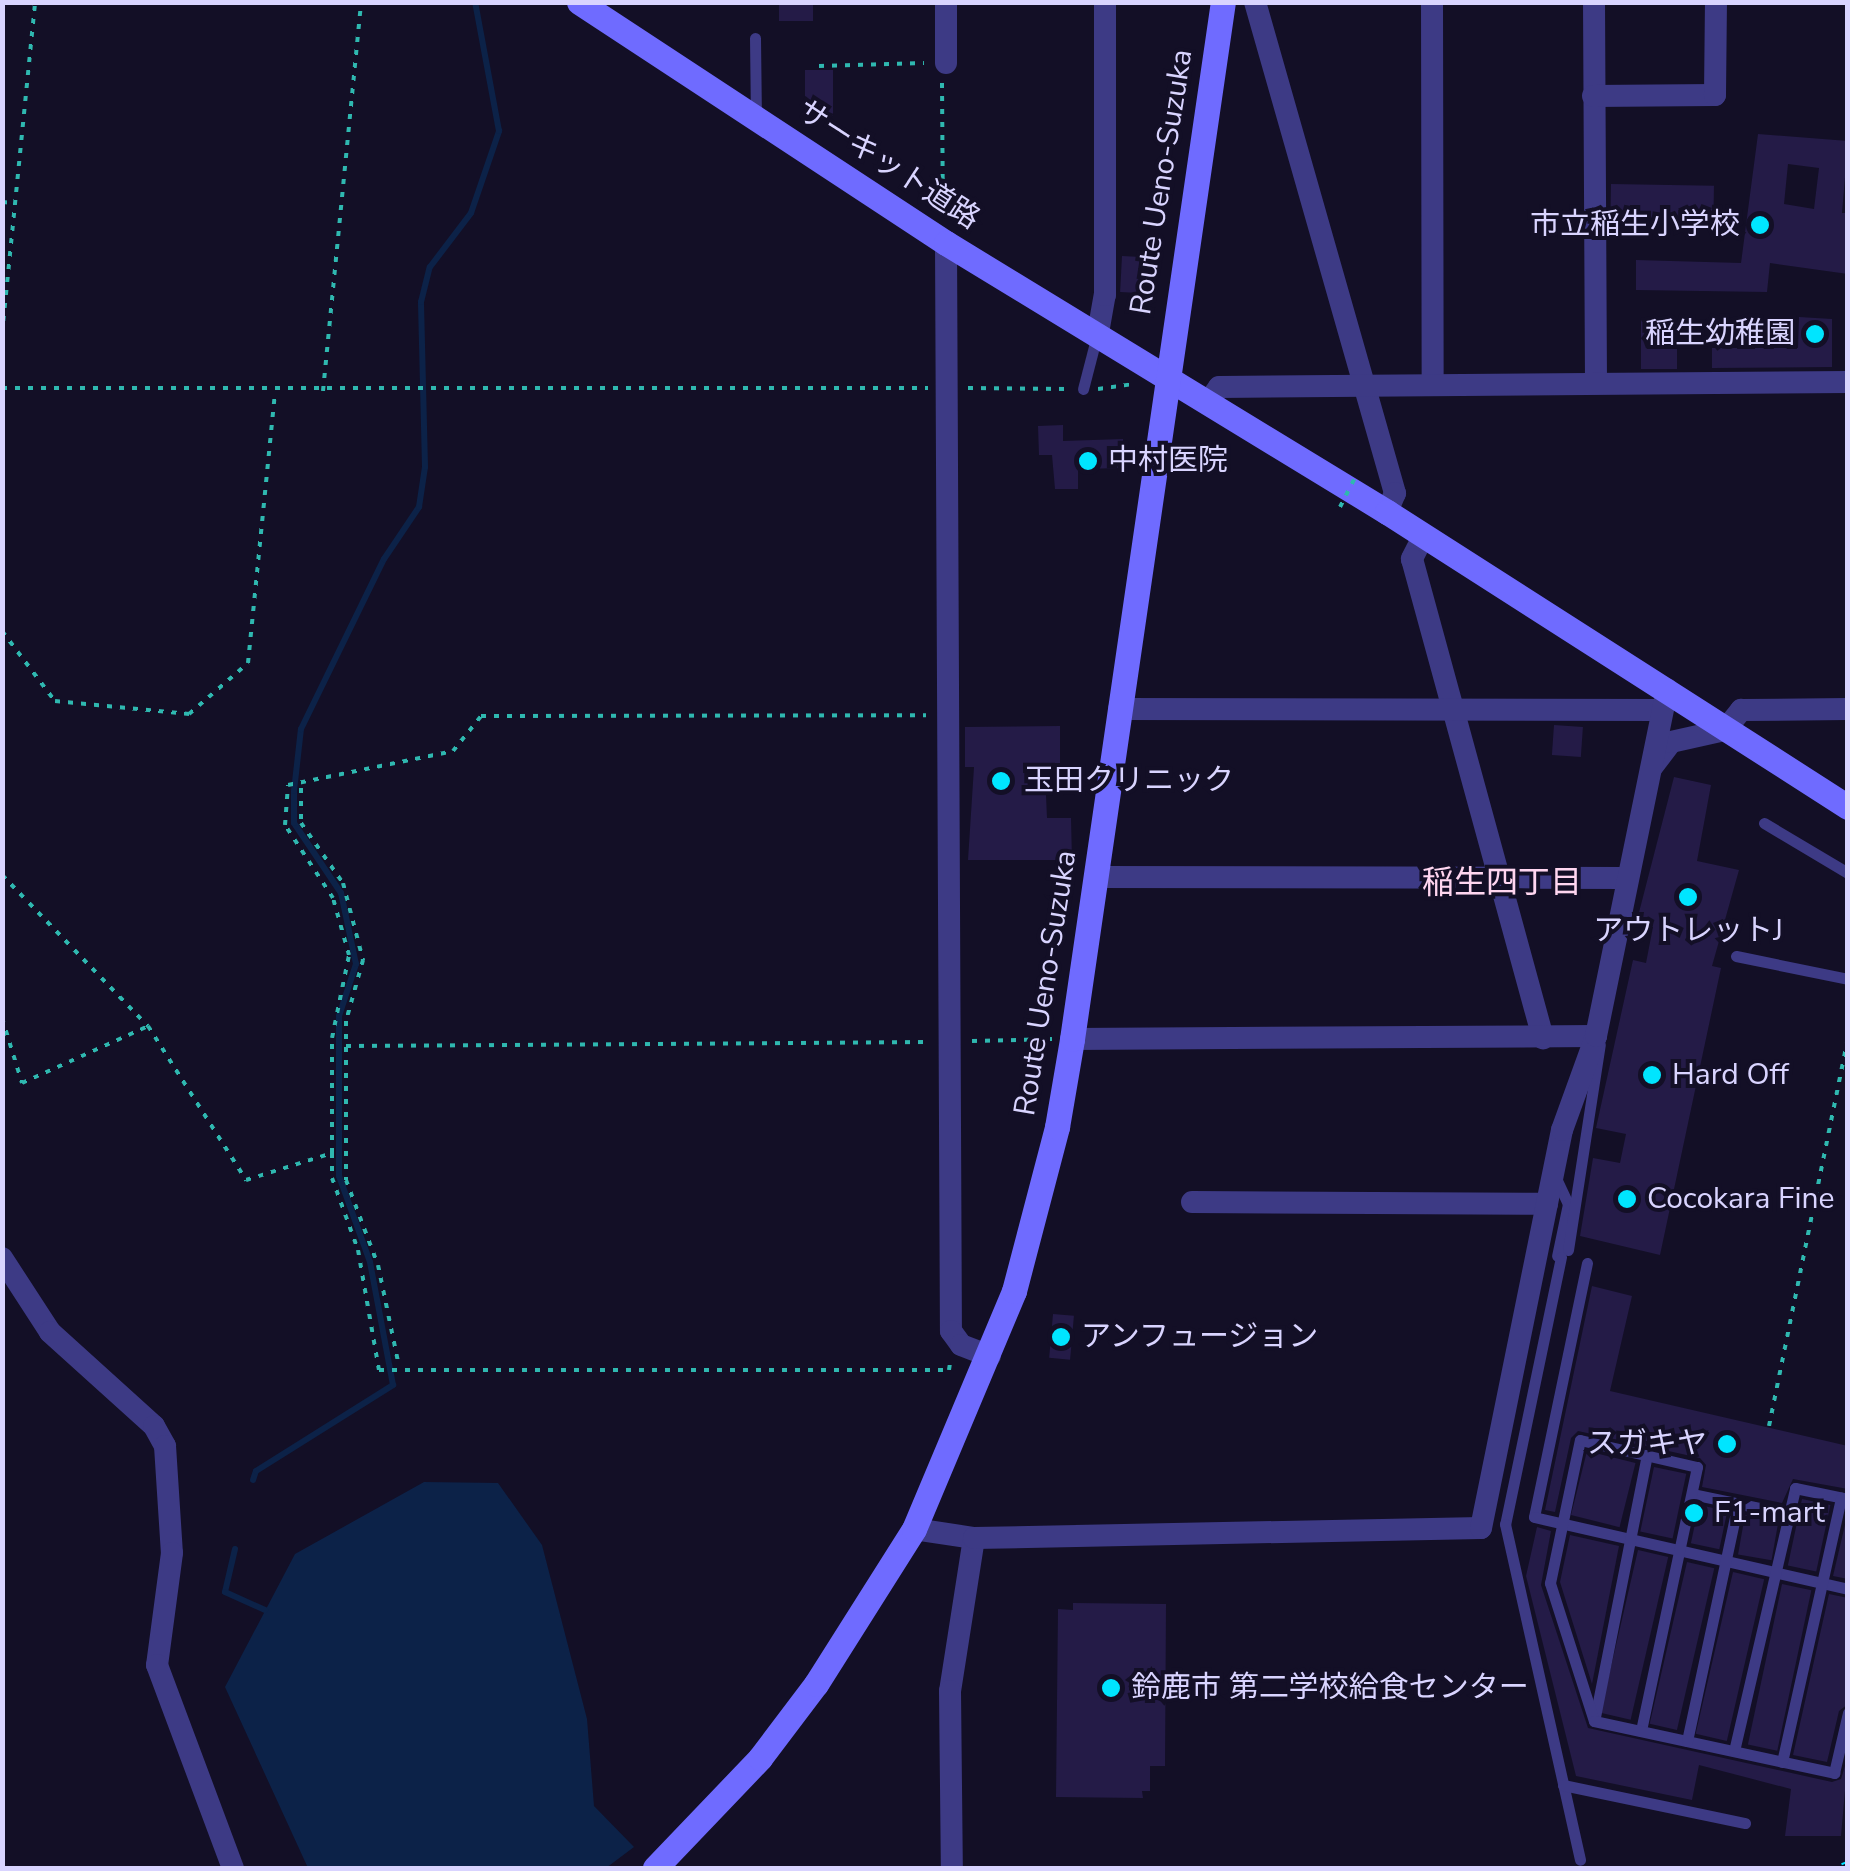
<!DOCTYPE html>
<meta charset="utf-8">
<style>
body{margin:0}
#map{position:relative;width:1850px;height:1871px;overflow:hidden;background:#130f26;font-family:"Nunito Sans","Noto Sans JP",sans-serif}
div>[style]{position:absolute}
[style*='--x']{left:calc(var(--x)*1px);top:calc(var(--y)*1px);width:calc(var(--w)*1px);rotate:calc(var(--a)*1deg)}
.water>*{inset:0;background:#0c2248}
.stream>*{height:6px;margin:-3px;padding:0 3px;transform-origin:3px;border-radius:3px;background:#0c2248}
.building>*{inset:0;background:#241b47;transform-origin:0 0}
.path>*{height:4px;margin-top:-2px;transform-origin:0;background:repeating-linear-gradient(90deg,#2fb8b0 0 5px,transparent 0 13px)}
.lane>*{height:11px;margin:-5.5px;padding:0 5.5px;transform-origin:5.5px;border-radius:5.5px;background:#3d3a85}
.street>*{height:22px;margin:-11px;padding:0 11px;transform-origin:11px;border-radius:11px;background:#3d3a85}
.secondary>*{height:25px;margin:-12.5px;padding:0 12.5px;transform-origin:12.5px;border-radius:12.5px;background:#6f6bff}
.rail>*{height:10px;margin-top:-5px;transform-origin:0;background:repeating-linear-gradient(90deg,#130f26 0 19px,#00e5ff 0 38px);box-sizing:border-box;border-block:2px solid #00e5ff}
.path-bridge>*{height:4px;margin-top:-2px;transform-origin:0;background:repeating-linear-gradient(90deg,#2fb8b0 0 5px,transparent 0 13px)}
.dots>*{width:28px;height:28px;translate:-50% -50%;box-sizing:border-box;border:5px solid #130f26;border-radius:50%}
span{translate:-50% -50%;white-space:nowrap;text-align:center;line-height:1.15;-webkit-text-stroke:8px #130f26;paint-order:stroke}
.street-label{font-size:30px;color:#d9d4ff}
.poi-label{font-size:30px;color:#d9d4ff}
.right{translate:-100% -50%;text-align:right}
.left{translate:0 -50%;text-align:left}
.neighbourhood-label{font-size:32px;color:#ffd6f0}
.frame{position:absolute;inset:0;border:5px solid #d9d4ff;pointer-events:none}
</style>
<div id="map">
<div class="water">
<i style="clip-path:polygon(424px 1482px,498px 1483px,542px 1545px,587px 1719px,594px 1806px,634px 1847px,606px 1868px,308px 1868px,225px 1687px,295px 1554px)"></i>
</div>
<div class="stream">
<i style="--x:253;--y:1480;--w:9;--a:-72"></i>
<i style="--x:256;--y:1471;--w:162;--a:-32.1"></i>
<i style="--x:393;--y:1385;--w:125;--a:-100.6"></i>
<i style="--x:370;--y:1262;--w:91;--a:-109.8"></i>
<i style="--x:339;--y:1176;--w:160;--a:-90"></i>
<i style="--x:339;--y:1016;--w:55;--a:-71.9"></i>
<i style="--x:356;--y:964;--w:73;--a:-101.9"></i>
<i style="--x:341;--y:893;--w:84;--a:-123.9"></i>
<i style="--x:294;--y:823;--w:32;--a:-90"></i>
<i style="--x:294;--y:791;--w:62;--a:-83.6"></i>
<i style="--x:301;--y:729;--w:189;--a:-64"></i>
<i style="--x:384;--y:559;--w:63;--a:-56.1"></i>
<i style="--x:419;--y:507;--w:40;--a:-81.5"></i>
<i style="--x:425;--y:467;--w:165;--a:-91.4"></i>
<i style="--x:421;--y:302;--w:36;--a:-76"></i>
<i style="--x:430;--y:267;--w:68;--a:-52.8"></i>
<i style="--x:471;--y:213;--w:87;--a:-71.1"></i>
<i style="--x:499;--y:131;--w:131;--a:-100.5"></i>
<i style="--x:235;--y:1549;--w:44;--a:103.1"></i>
<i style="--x:225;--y:1592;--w:44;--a:24.2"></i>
</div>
<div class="building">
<i style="left:779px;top:2px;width:34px;height:19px"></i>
<i style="left:805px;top:70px;width:28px;height:46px"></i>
<i style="clip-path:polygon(evenodd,1758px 134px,1848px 141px,1842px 213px,1848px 213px,1848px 274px,1770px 263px,1767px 292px,1636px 290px,1636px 260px,1741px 263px,1758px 134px,1788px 164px,1819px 168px,1814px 209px,1784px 204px,1788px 164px)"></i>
<i style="left:1611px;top:184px;width:103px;height:33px;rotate:1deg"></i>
<i style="left:1122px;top:256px;width:19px;height:36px;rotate:3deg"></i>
<i style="clip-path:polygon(1799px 317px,1832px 319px,1832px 367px,1712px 368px,1712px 348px,1798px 348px)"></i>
<i style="left:1641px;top:319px;width:36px;height:50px"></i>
<i style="clip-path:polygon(1063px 425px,1063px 441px,1123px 439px,1124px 468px,1078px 469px,1078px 489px,1055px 489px,1052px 455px,1039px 455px,1038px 426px)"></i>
<i style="left:1554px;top:725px;width:29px;height:30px;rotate:4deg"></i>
<i style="clip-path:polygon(1060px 726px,1060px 765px,1027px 764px,1028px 795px,1046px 795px,1047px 818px,1071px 818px,1072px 860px,968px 860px,974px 767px,965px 767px,965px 727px)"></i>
<i style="clip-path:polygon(1674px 777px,1711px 785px,1697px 861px,1739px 870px,1712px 966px,1721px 968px,1660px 1255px,1580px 1236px,1593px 1158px,1620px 1163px,1626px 1134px,1596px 1128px,1633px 960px,1646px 963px,1653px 927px,1636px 924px)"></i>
<i style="clip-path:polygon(1592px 1286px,1632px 1296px,1610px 1391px,1848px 1446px,1848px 1489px,1793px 1479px,1782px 1503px,1702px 1487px,1706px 1465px,1700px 1458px,1578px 1431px,1571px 1438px,1555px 1512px,1545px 1510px)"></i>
<i style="left:1053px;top:1314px;width:21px;height:44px;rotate:5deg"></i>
<i style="left:1587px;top:1451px;width:50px;height:66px;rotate:14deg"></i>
<i style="left:1654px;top:1467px;width:33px;height:66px;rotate:12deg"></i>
<i style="left:1802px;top:1499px;width:29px;height:68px;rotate:12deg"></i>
<i style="left:1699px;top:1505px;width:29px;height:39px;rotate:12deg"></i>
<i style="clip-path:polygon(1848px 1512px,1848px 1579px,1833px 1576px)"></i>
<i style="left:1745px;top:1515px;width:34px;height:40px;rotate:10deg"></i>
<i style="clip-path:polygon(1537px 1527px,1551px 1531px,1541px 1585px,1588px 1728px,1832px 1782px,1841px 1779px,1848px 1756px,1841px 1836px,1785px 1836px,1791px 1789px,1699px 1765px,1692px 1800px,1576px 1776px,1526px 1576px)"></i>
<i style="clip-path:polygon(1570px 1535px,1619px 1546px,1592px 1684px,1560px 1582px)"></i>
<i style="left:1638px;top:1550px;width:31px;height:167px;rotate:13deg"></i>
<i style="left:1687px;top:1562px;width:28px;height:166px;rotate:13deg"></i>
<i style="left:1733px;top:1572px;width:32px;height:166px;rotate:13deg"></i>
<i style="left:1782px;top:1584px;width:30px;height:164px;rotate:12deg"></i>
<i style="clip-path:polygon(1829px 1594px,1848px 1598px,1848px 1704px,1839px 1711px,1827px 1762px,1793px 1755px)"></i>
<i style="clip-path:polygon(1073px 1603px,1166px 1604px,1165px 1766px,1150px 1766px,1150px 1791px,1142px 1791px,1143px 1798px,1056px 1797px,1058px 1609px,1073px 1610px)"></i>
</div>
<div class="path">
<i style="--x:819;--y:66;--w:105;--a:-1.6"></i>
<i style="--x:942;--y:83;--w:130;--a:89.6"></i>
<i style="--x:2;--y:202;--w:13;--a:4"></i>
<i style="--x:2;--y:334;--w:334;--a:-84.3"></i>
<i style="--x:2;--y:388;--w:926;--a:0"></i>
<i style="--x:968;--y:388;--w:100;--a:0.6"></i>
<i style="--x:1098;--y:389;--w:35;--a:-8"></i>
<i style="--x:323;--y:391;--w:391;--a:-84.4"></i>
<i style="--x:2;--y:631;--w:88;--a:52.9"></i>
<i style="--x:55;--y:701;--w:135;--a:5.5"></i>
<i style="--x:189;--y:714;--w:78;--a:-40.8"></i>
<i style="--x:248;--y:663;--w:271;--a:-84.3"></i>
<i style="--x:301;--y:788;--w:35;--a:90"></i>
<i style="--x:301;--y:823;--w:73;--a:55"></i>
<i style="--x:343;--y:883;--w:80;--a:75.4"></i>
<i style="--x:363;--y:960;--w:63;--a:105.6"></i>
<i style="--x:346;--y:1021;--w:159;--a:90"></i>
<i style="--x:346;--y:1180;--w:91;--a:69.4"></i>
<i style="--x:378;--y:1265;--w:103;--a:78.3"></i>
<i style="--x:2;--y:875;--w:210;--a:46"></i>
<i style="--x:2;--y:1018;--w:68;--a:72.9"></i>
<i style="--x:22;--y:1083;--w:138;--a:-24.3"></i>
<i style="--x:148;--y:1026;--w:183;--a:57.5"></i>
<i style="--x:246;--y:1180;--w:90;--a:-17.4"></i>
<i style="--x:332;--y:1153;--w:115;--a:-90"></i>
<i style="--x:332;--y:1038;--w:85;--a:-78.4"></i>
<i style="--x:349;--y:955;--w:59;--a:-105.7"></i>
<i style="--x:333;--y:898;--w:87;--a:-123.3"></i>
<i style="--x:285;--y:825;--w:40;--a:-85.7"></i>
<i style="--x:288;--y:785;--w:168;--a:-11.6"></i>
<i style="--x:453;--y:751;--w:45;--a:-51.3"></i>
<i style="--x:481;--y:716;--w:445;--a:-0.1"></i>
<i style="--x:972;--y:1041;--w:80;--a:-1.4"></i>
<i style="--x:346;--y:1046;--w:581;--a:-0.39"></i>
<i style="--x:332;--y:1153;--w:25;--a:90"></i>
<i style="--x:332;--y:1178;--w:77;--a:70.1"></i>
<i style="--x:358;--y:1250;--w:122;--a:80.1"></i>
<i style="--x:379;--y:1370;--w:570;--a:0"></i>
<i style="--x:949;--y:1370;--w:7;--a:-82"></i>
<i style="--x:1769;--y:1426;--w:398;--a:-78.5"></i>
</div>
<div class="lane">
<i style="--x:755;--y:38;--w:79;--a:89.3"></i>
<i style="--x:1083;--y:389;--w:56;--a:-75.5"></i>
<i style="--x:1764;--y:823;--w:98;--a:30.8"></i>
<i style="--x:1736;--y:956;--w:114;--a:11.6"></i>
<i style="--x:1555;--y:1176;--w:31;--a:65"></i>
<i style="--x:1568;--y:1204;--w:53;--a:101.9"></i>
<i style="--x:1568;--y:1250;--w:208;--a:-81.2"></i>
<i style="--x:1561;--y:1257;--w:273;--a:101.8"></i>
<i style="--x:1505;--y:1524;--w:344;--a:77.4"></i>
<i style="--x:1587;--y:1263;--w:259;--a:101.8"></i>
<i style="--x:1534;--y:1517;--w:322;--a:12.9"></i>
<i style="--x:1692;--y:1494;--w:99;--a:11.7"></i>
<i style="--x:1595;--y:1717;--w:267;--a:-78.8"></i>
<i style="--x:1594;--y:1721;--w:145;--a:-107.7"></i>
<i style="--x:1550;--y:1583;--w:146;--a:-78.2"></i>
<i style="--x:1580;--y:1440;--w:120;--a:13"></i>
<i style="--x:1697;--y:1467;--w:270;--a:102"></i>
<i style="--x:1594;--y:1721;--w:246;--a:12.2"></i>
<i style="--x:1834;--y:1773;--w:62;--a:-76.9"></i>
<i style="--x:1687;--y:1741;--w:243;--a:-77.9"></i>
<i style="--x:1734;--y:1751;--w:270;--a:-76.9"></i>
<i style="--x:1795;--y:1488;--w:54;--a:11.7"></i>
<i style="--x:1782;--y:1762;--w:271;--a:-77.4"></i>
<i style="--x:1563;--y:1785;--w:186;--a:11.8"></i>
</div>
<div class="street">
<i style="--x:946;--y:2;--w:61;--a:90"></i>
<i style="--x:1255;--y:2;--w:511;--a:74.09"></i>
<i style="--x:1395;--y:493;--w:21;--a:113"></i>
<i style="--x:1432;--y:2;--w:383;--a:89.9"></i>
<i style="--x:1594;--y:2;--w:380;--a:89.7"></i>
<i style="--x:1593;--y:96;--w:122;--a:-0.5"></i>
<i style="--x:1715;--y:95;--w:93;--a:-89.4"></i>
<i style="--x:946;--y:243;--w:1088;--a:89.74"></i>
<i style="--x:951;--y:1331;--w:17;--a:54"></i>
<i style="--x:961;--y:1345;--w:31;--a:21"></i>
<i style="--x:1098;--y:333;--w:39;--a:-80"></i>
<i style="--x:1105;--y:295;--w:293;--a:-90"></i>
<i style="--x:1209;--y:401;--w:17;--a:-54"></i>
<i style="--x:1219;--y:387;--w:629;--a:-0.46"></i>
<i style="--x:1424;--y:535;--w:27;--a:117"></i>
<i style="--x:1412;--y:559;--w:497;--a:74.7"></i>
<i style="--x:1119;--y:709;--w:543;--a:0.11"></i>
<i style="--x:1653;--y:766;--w:30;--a:-53"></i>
<i style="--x:1671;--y:742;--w:55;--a:-12.5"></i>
<i style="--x:1725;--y:730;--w:26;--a:-51"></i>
<i style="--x:1741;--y:710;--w:107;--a:-0.5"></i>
<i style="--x:1095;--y:877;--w:532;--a:0.11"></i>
<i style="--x:1072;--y:1039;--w:524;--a:-0.33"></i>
<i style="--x:1192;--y:1202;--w:355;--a:0.3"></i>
<i style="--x:2;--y:1258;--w:88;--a:57"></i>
<i style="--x:50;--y:1332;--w:140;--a:42.1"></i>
<i style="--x:154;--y:1426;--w:23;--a:61"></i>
<i style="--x:165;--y:1446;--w:107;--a:86.3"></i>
<i style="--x:172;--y:1553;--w:113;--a:97.6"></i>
<i style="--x:157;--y:1665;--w:217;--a:69.5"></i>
<i style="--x:914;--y:1529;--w:61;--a:8.5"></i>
<i style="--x:974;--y:1538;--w:155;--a:98.9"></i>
<i style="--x:950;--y:1691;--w:177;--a:89.4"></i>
<i style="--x:974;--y:1538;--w:507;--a:-1.13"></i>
<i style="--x:1481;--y:1528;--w:406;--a:-78.5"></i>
<i style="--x:1562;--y:1130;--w:100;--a:-70.1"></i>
<i style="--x:1596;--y:1036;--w:354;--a:-78.4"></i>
</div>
<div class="secondary">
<i style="--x:579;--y:2;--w:439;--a:33.3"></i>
<i style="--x:946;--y:243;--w:517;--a:31.38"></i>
<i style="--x:1387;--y:512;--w:547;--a:32.62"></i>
<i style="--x:655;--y:1868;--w:152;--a:-46.3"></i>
<i style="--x:760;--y:1758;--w:93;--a:-52.9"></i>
<i style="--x:816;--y:1684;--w:183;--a:-57.7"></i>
<i style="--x:914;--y:1529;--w:258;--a:-67.2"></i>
<i style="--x:1014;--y:1291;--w:170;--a:-75.3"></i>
<i style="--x:1057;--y:1127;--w:89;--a:-80.3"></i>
<i style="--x:1072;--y:1039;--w:1048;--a:-81.72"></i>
</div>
<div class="rail">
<i style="--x:1843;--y:1868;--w:5;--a:-22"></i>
</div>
<div class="path-bridge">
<i style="--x:1340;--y:507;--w:35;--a:-63"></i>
</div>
<div class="dots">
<i style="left:1760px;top:225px;background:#00e5ff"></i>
<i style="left:1815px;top:334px;background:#00e5ff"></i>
<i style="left:1088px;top:461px;background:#00e5ff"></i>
<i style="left:1001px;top:781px;background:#00e5ff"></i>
<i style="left:1688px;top:897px;background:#00e5ff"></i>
<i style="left:1652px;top:1075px;background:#00e5ff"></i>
<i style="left:1627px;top:1199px;background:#00e5ff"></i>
<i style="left:1061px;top:1337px;background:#00e5ff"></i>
<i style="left:1727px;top:1444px;background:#00e5ff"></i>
<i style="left:1694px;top:1513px;background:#00e5ff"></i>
<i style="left:1111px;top:1688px;background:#00e5ff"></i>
</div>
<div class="street-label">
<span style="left:888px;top:165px;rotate:33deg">サーキット道路</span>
<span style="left:1162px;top:182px;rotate:-81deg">Route Ueno-Suzuka</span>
<span style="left:1046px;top:983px;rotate:-81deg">Route Ueno-Suzuka</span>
</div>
<div class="poi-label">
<span class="right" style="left:1740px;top:225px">市立稲生小学校</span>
<span class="right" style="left:1795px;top:334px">稲生幼稚園</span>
<span class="left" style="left:1108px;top:461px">中村医院</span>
<span class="left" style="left:1024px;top:781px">玉田クリニック</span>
<span style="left:1688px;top:931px">アウトレットJ</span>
<span class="left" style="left:1672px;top:1075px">Hard Off</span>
<span class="left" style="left:1647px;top:1199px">Cocokara Fine</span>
<span class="left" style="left:1081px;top:1337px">アンフュージョン</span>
<span class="right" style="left:1707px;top:1444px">スガキヤ</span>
<span class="left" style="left:1714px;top:1513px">F1-mart</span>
<span class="left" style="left:1131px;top:1688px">鈴鹿市 第二学校給食センター</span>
</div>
<div class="neighbourhood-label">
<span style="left:1502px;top:883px">稲生四丁目</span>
</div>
<div class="frame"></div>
</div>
